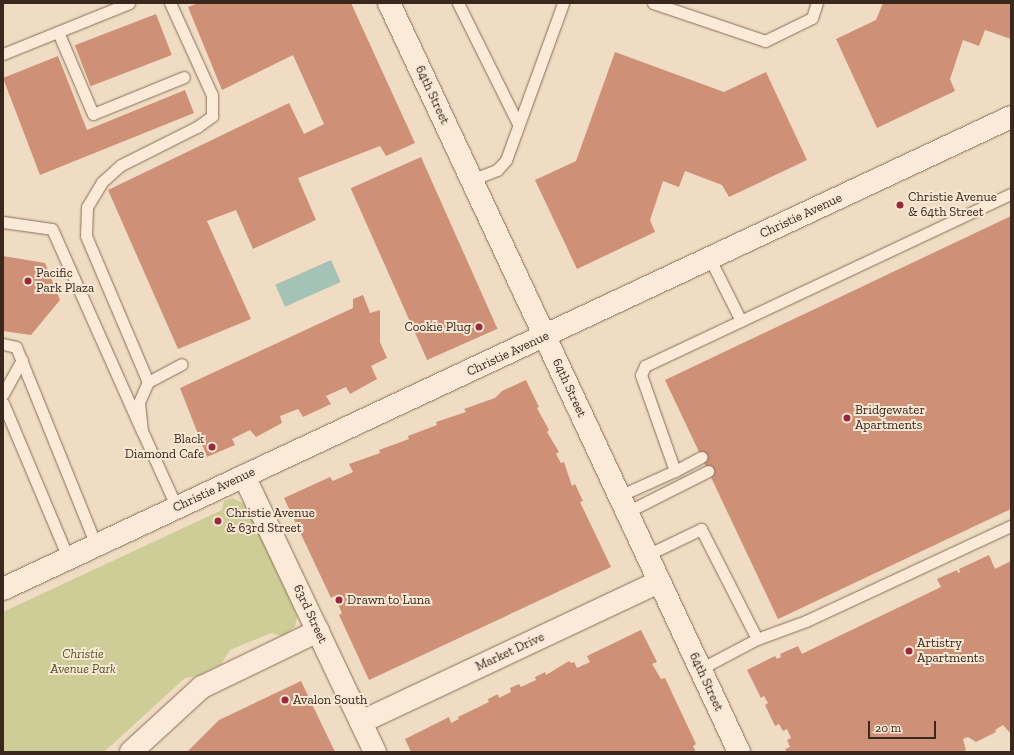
<!DOCTYPE html>
<style>
body{margin:0}
#map{position:relative;width:1014px;height:755px;overflow:hidden;background:#efdcc3;font-family:"Zilla Slab",serif}
div>[style]{position:absolute}
[style*='--x']{left:calc(var(--x)*1px);top:calc(var(--y)*1px);width:calc(var(--w)*1px);rotate:calc(var(--a)*1deg)}
.green>*{inset:0;background:#cecd97}
.water>*{inset:0;background:#a5c2b6;transform-origin:0 0}
.building>*{inset:0;background:#cf9078;transform-origin:0 0}
.roads{filter:drop-shadow(0 0 1px #8a6d59) drop-shadow(0 0 1px #8a6d59)}
.lane>*{height:11px;margin:-5.5px;padding:0 5.5px;transform-origin:5.5px;border-radius:5.5px;background:#faead7}
.street>*{height:22px;margin:-11px;padding:0 11px;transform-origin:11px;border-radius:11px;background:#faead7}
.secondary>*{height:22px;margin:-11px;padding:0 11px;transform-origin:11px;border-radius:11px;background:#faead7}
.dots>*{width:11px;height:11px;translate:-50% -50%;box-sizing:border-box;border:2px solid #f7e7d3;border-radius:50%}
span{translate:-50% -50%;white-space:nowrap;text-align:center;line-height:1.15;-webkit-text-stroke:4px #f7e7d3;paint-order:stroke}
.street-label{font-size:13px;color:#3a271e}
.poi-label{font-size:13px;color:#3a271e}
.left{translate:0 -50%;text-align:left}
.right{translate:-100% -50%;text-align:right}
.park-label{font-size:13px;color:#515724;font-style:italic}
.frame{position:absolute;inset:0;border:4px solid #3a271e;pointer-events:none}
.scale{position:absolute;left:868px;top:721px;width:68px;height:18px;box-sizing:border-box;border:2px solid #3a271e;border-top:0;padding-left:5px;font-size:12px;line-height:14px;white-space:nowrap;color:#3a271e;-webkit-text-stroke:3px #f7e7d3;paint-order:stroke}
</style>
<div id="map">
<div class="green">
<i style="clip-path:polygon(232px 498px,243px 503px,249px 511px,297px 616px,295px 627px,283px 636px,271px 633px,230px 650px,221px 664px,197px 676px,185px 678px,104px 752px,3px 752px,3px 612px,222px 510px,224px 501px)"></i>
</div>
<div class="water">
<i style="left:331px;top:260px;width:24px;height:61px;rotate:66deg"></i>
</div>
<div class="building">
<i style="clip-path:polygon(198px 3px,351px 3px,415px 143px,386px 156px,380px 146px,298px 178px,316px 220px,253px 249px,236px 210px,207px 221px,251px 319px,178px 349px,108px 190px,289px 103px,304px 134px,324px 124px,293px 55px,222px 90px,188px 7px)"></i>
<i style="clip-path:polygon(883px 3px,1011px 3px,1011px 39px,985px 30px,979px 46px,963px 40px,950px 79px,955px 91px,877px 128px,836px 39px,876px 20px)"></i>
<i style="left:156px;top:14px;width:44px;height:87px;rotate:69deg"></i>
<i style="clip-path:polygon(615px 52px,724px 92px,766px 72px,807px 160px,729px 197px,722px 185px,685px 171px,679px 187px,663px 181px,650px 220px,655px 232px,577px 269px,535px 180px,576px 161px)"></i>
<i style="clip-path:polygon(58px 56px,87px 130px,185px 90px,194px 113px,40px 175px,3px 78px)"></i>
<i style="left:421px;top:157px;width:188px;height:77px;rotate:66deg"></i>
<i style="clip-path:polygon(1011px 216px,1011px 509px,778px 619px,665px 380px)"></i>
<i style="clip-path:polygon(3px 256px,45px 263px,60px 300px,31px 335px,3px 331px)"></i>
<i style="clip-path:polygon(363px 295px,370px 313px,380px 310px,380px 342px,387px 358px,371px 366px,377px 379px,350px 394px,346px 387px,326px 396px,331px 404px,303px 417px,298px 409px,280px 416px,282px 423px,256px 437px,250px 430px,232px 439px,235px 445px,207px 457px,180px 388px,353px 308px,353px 299px)"></i>
<i style="clip-path:polygon(526px 380px,539px 407px,537px 408px,549px 430px,547px 432px,559px 452px,556px 454px,561px 463px,564px 462px,572px 486px,575px 484px,583px 501px,580px 502px,611px 567px,369px 680px,339px 615px,342px 613px,334px 596px,331px 598px,284px 498px,330px 477px,333px 481px,353px 472px,349px 464px,380px 453px,379px 450px,409px 439px,408px 436px,437px 425px,436px 422px,466px 412px,464px 409px,495px 398px,502px 391px)"></i>
<i style="clip-path:polygon(989px 555px,995px 569px,1011px 561px,1011px 734px,1003px 725px,995px 730px,996px 732px,976px 742px,968px 737px,963px 739px,966px 750px,963px 752px,787px 752px,785px 749px,790px 747px,787px 740px,791px 738px,787px 729px,783px 731px,779px 724px,775px 726px,765px 705px,768px 703px,764px 696px,761px 698px,747px 670px,775px 656px,777px 659px,781px 657px,780px 654px,798px 646px,802px 654px,812px 649px,941px 587px,937px 579px,957px 570px,958px 573px,960px 572px,959px 569px)"></i>
<i style="clip-path:polygon(641px 630px,657px 662px,652px 664px,661px 679px,665px 678px,696px 744px,693px 746px,696px 752px,411px 752px,405px 739px,449px 717px,451px 723px,459px 719px,458px 717px,489px 702px,488px 699px,498px 694px,499px 698px,511px 692px,510px 688px,519px 684px,521px 687px,536px 680px,535px 677px,545px 672px,546px 675px,569px 661px,571px 663px,574px 662px,577px 668px,590px 662px,587px 656px)"></i>
<i style="clip-path:polygon(301px 681px,335px 752px,187px 752px,219px 720px)"></i>
</div>
<div class="roads">
<div class="lane">
<i style="--x:458;--y:3;--w:135;--a:63.6"></i>
<i style="--x:653;--y:3;--w:118;--a:18.7"></i>
<i style="--x:765;--y:41;--w:52;--a:-26.1"></i>
<i style="--x:812;--y:18;--w:16;--a:-72"></i>
<i style="--x:58;--y:32;--w:89;--a:66.9"></i>
<i style="--x:93;--y:114;--w:98;--a:-22.1"></i>
<i style="--x:3;--y:54;--w:136;--a:-22"></i>
<i style="--x:471;--y:180;--w:28;--a:-21"></i>
<i style="--x:497;--y:170;--w:13;--a:-48"></i>
<i style="--x:506;--y:160;--w:167;--a:-70"></i>
<i style="--x:3;--y:222;--w:49;--a:8.1"></i>
<i style="--x:52;--y:229;--w:221;--a:66"></i>
<i style="--x:710;--y:259;--w:69;--a:63.4"></i>
<i style="--x:3;--y:344;--w:13;--a:13"></i>
<i style="--x:16;--y:347;--w:214;--a:68"></i>
<i style="--x:148;--y:382;--w:159;--a:-113"></i>
<i style="--x:86;--y:236;--w:29;--a:-88"></i>
<i style="--x:87;--y:207;--w:29;--a:-59"></i>
<i style="--x:102;--y:182;--w:25;--a:-42"></i>
<i style="--x:121;--y:165;--w:85;--a:-26.6"></i>
<i style="--x:197;--y:127;--w:19;--a:-36"></i>
<i style="--x:212;--y:116;--w:21;--a:-90"></i>
<i style="--x:212;--y:95;--w:101;--a:-114.5"></i>
<i style="--x:3;--y:394;--w:39;--a:-61"></i>
<i style="--x:3;--y:403;--w:168;--a:67.2"></i>
<i style="--x:675;--y:471;--w:30;--a:-28"></i>
<i style="--x:619;--y:496;--w:61;--a:-24.1"></i>
<i style="--x:675;--y:471;--w:102;--a:-109.5"></i>
<i style="--x:641;--y:375;--w:10;--a:-66"></i>
<i style="--x:645;--y:366;--w:404;--a:-25.2"></i>
<i style="--x:177;--y:508;--w:85;--a:-114.4"></i>
<i style="--x:142;--y:431;--w:29;--a:-96"></i>
<i style="--x:139;--y:402;--w:22;--a:-66"></i>
<i style="--x:148;--y:382;--w:38;--a:-28"></i>
<i style="--x:627;--y:512;--w:91;--a:-26.8"></i>
<i style="--x:647;--y:555;--w:60;--a:-25.7"></i>
<i style="--x:701;--y:529;--w:123;--a:63"></i>
<i style="--x:757;--y:639;--w:64;--a:152.2"></i>
<i style="--x:757;--y:639;--w:52;--a:-20.2"></i>
<i style="--x:806;--y:621;--w:226;--a:-24.9"></i>
</div>
<div class="street">
<i style="--x:389;--y:3;--w:827;--a:64.95"></i>
<i style="--x:244;--y:476;--w:306;--a:64.6"></i>
<i style="--x:361;--y:722;--w:329;--a:-25.2"></i>
<i style="--x:131;--y:752;--w:96;--a:-42.5"></i>
<i style="--x:202;--y:687;--w:129;--a:-25.8"></i>
</div>
<div class="secondary">
<i style="--x:3;--y:589;--w:1113;--a:-25.09"></i>
</div>
</div>
<div class="dots">
<i style="left:900px;top:205px;background:#9b2738"></i>
<i style="left:28px;top:281px;background:#9b2738"></i>
<i style="left:479px;top:327px;background:#9b2738"></i>
<i style="left:847px;top:418px;background:#9b2738"></i>
<i style="left:212px;top:447px;background:#9b2738"></i>
<i style="left:218px;top:521px;background:#9b2738"></i>
<i style="left:339px;top:600px;background:#9b2738"></i>
<i style="left:909px;top:651px;background:#9b2738"></i>
<i style="left:285px;top:700px;background:#9b2738"></i>
</div>
<div class="street-label">
<span style="left:432px;top:95px;rotate:65deg">64th Street</span>
<span style="left:801px;top:216px;rotate:-25deg">Christie Avenue</span>
<span style="left:508px;top:354px;rotate:-25deg">Christie Avenue</span>
<span style="left:569px;top:388px;rotate:65deg">64th Street</span>
<span style="left:214px;top:490px;rotate:-25deg">Christie Avenue</span>
<span style="left:310px;top:614px;rotate:65deg">63rd Street</span>
<span style="left:510px;top:652px;rotate:-25deg">Market Drive</span>
<span style="left:706px;top:682px;rotate:65deg">64th Street</span>
</div>
<div class="poi-label">
<span class="left" style="left:908px;top:205px">Christie Avenue<br>&amp; 64th Street</span>
<span class="left" style="left:36px;top:281px">Pacific<br>Park Plaza</span>
<span class="right" style="left:471px;top:327px">Cookie Plug</span>
<span class="left" style="left:855px;top:418px">Bridgewater<br>Apartments</span>
<span class="right" style="left:204px;top:447px">Black<br>Diamond Cafe</span>
<span class="left" style="left:226px;top:521px">Christie Avenue<br>&amp; 63rd Street</span>
<span class="left" style="left:347px;top:600px">Drawn to Luna</span>
<span class="left" style="left:917px;top:651px">Artistry<br>Apartments</span>
<span class="left" style="left:293px;top:700px">Avalon South</span>
</div>
<div class="park-label">
<span style="left:83px;top:662px">Christie<br>Avenue Park</span>
</div>
<div class="frame"></div>
<div class="scale">20 m</div>
</div>
